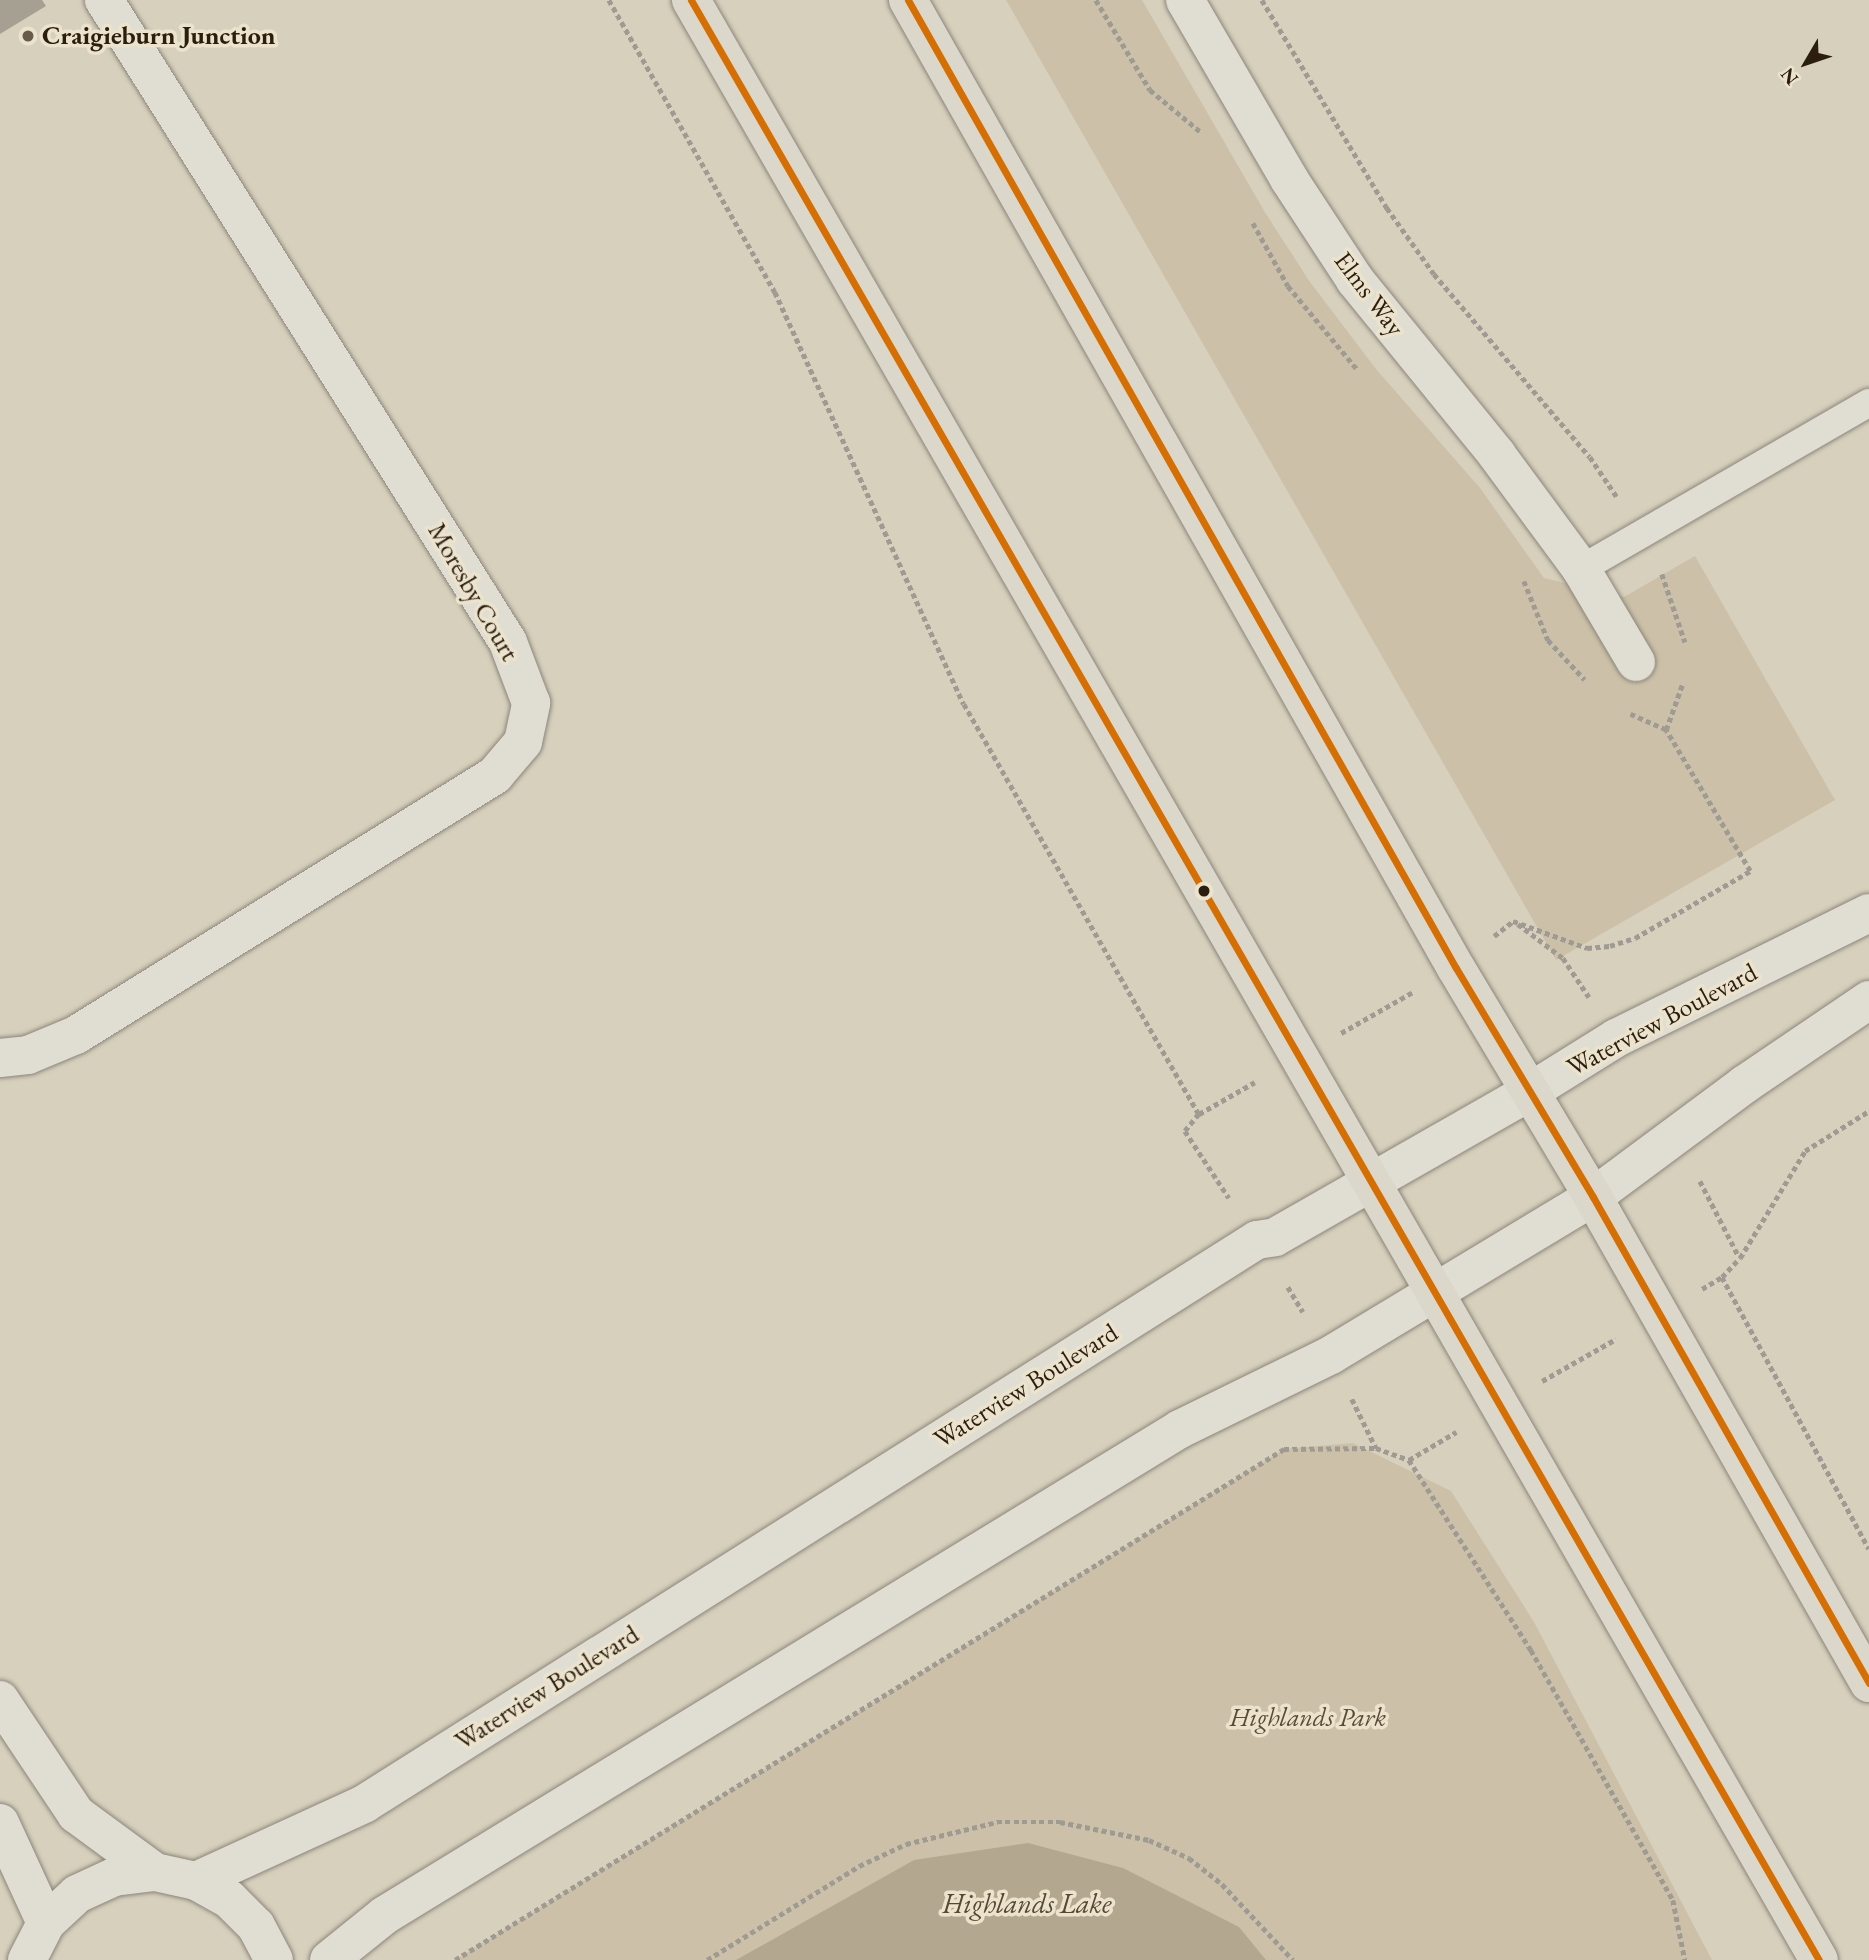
<!DOCTYPE html>
<style>
body{margin:0}
#map{position:relative;width:1869px;height:1960px;overflow:hidden;background:#d7d0bd;font-family:"EB Garamond",serif}
div>[style]{position:absolute}
[style*='--x']{left:calc(var(--x)*1px);top:calc(var(--y)*1px);width:calc(var(--w)*1px);rotate:calc(var(--a)*1deg)}
.green>*{inset:0;background:#ccc1a8}
.water>*{inset:0;background:#b3a78f}
.building>*{inset:0;background:#a6a093}
.path>*{height:4.5px;margin-top:-2.25px;transform-origin:0;background:repeating-linear-gradient(90deg,#9f9a92 0 5px,transparent 0 8.5px)}
.roads{filter:drop-shadow(0 0 2px #8c867a) drop-shadow(0 0 2px #8c867a)}
.service>*{height:28px;margin:-14px;padding:0 14px;transform-origin:14px;border-radius:14px;background:#e0ddd3}
.minor>*{height:38px;margin:-19px;padding:0 19px;transform-origin:19px;border-radius:19px;background:#e0ddd3}
.tertiary>*{height:38px;margin:-19px;padding:0 19px;transform-origin:19px;border-radius:19px;background:#e0ddd3}
.primary>*{height:38px;margin:-19px;padding:0 19px;transform-origin:19px;border-radius:19px;background:#dbd7cb}
.bus-1>*{height:7px;margin:-3.5px;padding:0 3.5px;transform-origin:3.5px;border-radius:3.5px;background:#d56e03}
.dots>*{width:19px;height:19px;translate:-50% -50%;box-sizing:border-box;border:4px solid #ece3cd;border-radius:50%}
span{translate:-50% -50%;white-space:nowrap;text-align:center;line-height:1.15;-webkit-text-stroke:7px #ece3cd;paint-order:stroke}
.poi-label{font-size:26px;color:#2b1e0f;font-weight:700}
.left{translate:0 -50%;text-align:left}
.street-label{font-size:26px;color:#2b1e0f}
.park-label{font-size:26px;color:#594b38;font-style:italic}
.water-label{font-size:28px;color:#554835;font-style:italic}
.north{position:absolute;left:1771px;top:28px;width:70px;height:70px;-webkit-text-stroke:5px #ece3cd;paint-order:stroke;rotate:231deg;font-size:19px;font-weight:700;line-height:28px;text-align:center;color:#2b1e0f}
.north::after{content:'';display:block;margin:auto;width:24px;height:32px;background:#2b1e0f;clip-path:polygon(50% 0,100% 100%,50% 72%,0 100%)}
</style>
<div id="map">
<div class="green">
<i style="clip-path:polygon(1006px 0,1142px 0,1266px 214px,1310px 282px,1376px 369px,1480px 488px,1544px 578px,1624px 597px,1695px 556px,1835px 800px,1556px 960px)"></i>
<i style="clip-path:polygon(1353px 1443px,1451px 1491px,1534px 1622px,1712px 1960px,455px 1960px,1284px 1449px)"></i>
</div>
<div class="water">
<i style="clip-path:polygon(1028px 1843px,1123px 1868px,1239px 1927px,1266px 1960px,736px 1960px,914px 1860px)"></i>
</div>
<div class="building">
<i style="clip-path:polygon(0 0,42px 0,46px 6px,0 34px)"></i>
</div>
<div class="path">
<i style="--x:609;--y:0;--w:336;--a:60.4"></i>
<i style="--x:775;--y:292;--w:453;--a:65.4"></i>
<i style="--x:964;--y:704;--w:473;--a:60.2"></i>
<i style="--x:1199;--y:1114;--w:22;--a:129"></i>
<i style="--x:1185;--y:1131;--w:80;--a:56.7"></i>
<i style="--x:1096;--y:0;--w:105;--a:59"></i>
<i style="--x:1150;--y:90;--w:67;--a:39.6"></i>
<i style="--x:1262;--y:0;--w:243;--a:59"></i>
<i style="--x:1387;--y:208;--w:81;--a:54.5"></i>
<i style="--x:1434;--y:274;--w:240;--a:49.6"></i>
<i style="--x:1590;--y:457;--w:48;--a:56"></i>
<i style="--x:1253;--y:223;--w:72;--a:60.9"></i>
<i style="--x:1288;--y:286;--w:108;--a:50.3"></i>
<i style="--x:1662;--y:574;--w:72;--a:71.3"></i>
<i style="--x:1524;--y:581;--w:64;--a:67.9"></i>
<i style="--x:1548;--y:640;--w:54;--a:47.2"></i>
<i style="--x:1666;--y:730;--w:48;--a:-70.4"></i>
<i style="--x:1513;--y:921;--w:79;--a:20"></i>
<i style="--x:1587;--y:948;--w:23;--a:-5"></i>
<i style="--x:1610;--y:946;--w:26;--a:-18"></i>
<i style="--x:1635;--y:938;--w:133;--a:-30.2"></i>
<i style="--x:1750;--y:871;--w:164;--a:-120.8"></i>
<i style="--x:1666;--y:730;--w:39;--a:-156"></i>
<i style="--x:1518;--y:924;--w:56;--a:37.1"></i>
<i style="--x:1563;--y:958;--w:47;--a:56.3"></i>
<i style="--x:1494;--y:936;--w:24;--a:-38"></i>
<i style="--x:1341;--y:1033;--w:83;--a:-29.7"></i>
<i style="--x:1199;--y:1114;--w:64;--a:-29.7"></i>
<i style="--x:1700;--y:1181;--w:85;--a:62.8"></i>
<i style="--x:1722;--y:1277;--w:309;--a:61.6"></i>
<i style="--x:1288;--y:1287;--w:29;--a:59"></i>
<i style="--x:1702;--y:1289;--w:23;--a:-31"></i>
<i style="--x:1722;--y:1277;--w:26;--a:-47"></i>
<i style="--x:1740;--y:1258;--w:125;--a:-58.7"></i>
<i style="--x:1805;--y:1151;--w:75;--a:-32"></i>
<i style="--x:1542;--y:1381;--w:85;--a:-29.6"></i>
<i style="--x:1352;--y:1399;--w:55;--a:63.9"></i>
<i style="--x:1409;--y:1460;--w:55;--a:-30.8"></i>
<i style="--x:455;--y:1960;--w:974;--a:-31.65"></i>
<i style="--x:1284;--y:1449;--w:92;--a:-0.6"></i>
<i style="--x:1376;--y:1448;--w:35;--a:20"></i>
<i style="--x:1409;--y:1460;--w:226;--a:57.3"></i>
<i style="--x:1531;--y:1650;--w:288;--a:60.4"></i>
<i style="--x:1673;--y:1900;--w:61;--a:78.7"></i>
<i style="--x:707;--y:1960;--w:179;--a:-31.7"></i>
<i style="--x:859;--y:1866;--w:52;--a:-25.1"></i>
<i style="--x:906;--y:1844;--w:94;--a:-13.6"></i>
<i style="--x:997;--y:1822;--w:63;--a:0"></i>
<i style="--x:1060;--y:1822;--w:91;--a:11.4"></i>
<i style="--x:1149;--y:1840;--w:44;--a:24.2"></i>
<i style="--x:1189;--y:1858;--w:42;--a:38.2"></i>
<i style="--x:1222;--y:1884;--w:104;--a:46.9"></i>
</div>
<div class="roads">
<div class="service">
<i style="--x:1581;--y:569;--w:332;--a:-30"></i>
</div>
<div class="minor">
<i style="--x:1185;--y:0;--w:207;--a:59.8"></i>
<i style="--x:1289;--y:179;--w:121;--a:56.8"></i>
<i style="--x:1355;--y:280;--w:225;--a:50.9"></i>
<i style="--x:1497;--y:455;--w:142;--a:53.6"></i>
<i style="--x:1581;--y:569;--w:108;--a:59.4"></i>
<i style="--x:0;--y:1058;--w:28;--a:-6"></i>
<i style="--x:28;--y:1055;--w:52;--a:-22.6"></i>
<i style="--x:76;--y:1035;--w:493;--a:-31.8"></i>
<i style="--x:495;--y:775;--w:43;--a:-49.7"></i>
<i style="--x:523;--y:742;--w:40;--a:-78"></i>
<i style="--x:531;--y:703;--w:65;--a:-110.7"></i>
<i style="--x:508;--y:642;--w:759;--a:-122.18"></i>
<i style="--x:0;--y:1700;--w:137;--a:56.3"></i>
<i style="--x:76;--y:1814;--w:98;--a:36.3"></i>
<i style="--x:0;--y:1823;--w:110;--a:65.3"></i>
</div>
<div class="tertiary">
<i style="--x:196;--y:1881;--w:185;--a:-24.6"></i>
<i style="--x:364;--y:1804;--w:1056;--a:-32.28"></i>
<i style="--x:1257;--y:1240;--w:18;--a:-9"></i>
<i style="--x:1275;--y:1237;--w:295;--a:-29.7"></i>
<i style="--x:1531;--y:1091;--w:100;--a:-31.9"></i>
<i style="--x:1616;--y:1038;--w:282;--a:-26.3"></i>
<i style="--x:27;--y:1960;--w:42;--a:-62.8"></i>
<i style="--x:46;--y:1923;--w:42;--a:-43.1"></i>
<i style="--x:77;--y:1894;--w:41;--a:-24.7"></i>
<i style="--x:114;--y:1877;--w:41;--a:-7"></i>
<i style="--x:155;--y:1872;--w:42;--a:12.4"></i>
<i style="--x:196;--y:1881;--w:38;--a:29"></i>
<i style="--x:229;--y:1899;--w:38;--a:45"></i>
<i style="--x:256;--y:1926;--w:38;--a:62"></i>
<i style="--x:329;--y:1960;--w:72;--a:-38.8"></i>
<i style="--x:385;--y:1915;--w:932;--a:-31.44"></i>
<i style="--x:1180;--y:1429;--w:168;--a:-26.1"></i>
<i style="--x:1331;--y:1355;--w:306;--a:-31.1"></i>
<i style="--x:1593;--y:1197;--w:189;--a:-36.6"></i>
<i style="--x:1745;--y:1084;--w:150;--a:-34.1"></i>
</div>
<div class="primary">
<i style="--x:691;--y:0;--w:2261;--a:60.08"></i>
<i style="--x:908;--y:0;--w:1112;--a:60.49"></i>
<i style="--x:1456;--y:968;--w:267;--a:59.1"></i>
<i style="--x:1593;--y:1197;--w:559;--a:60.41"></i>
</div>
</div>
<div class="bus-1">
<i style="--x:691;--y:0;--w:2261;--a:60.08"></i>
<i style="--x:908;--y:0;--w:1112;--a:60.49"></i>
<i style="--x:1456;--y:968;--w:267;--a:59.1"></i>
<i style="--x:1593;--y:1197;--w:559;--a:60.41"></i>
</div>
<div class="dots">
<i style="left:28px;top:36px;background:#675c4c"></i>
<i style="left:1204px;top:891px;background:#2b1e0f"></i>
</div>
<div class="poi-label">
<span class="left" style="left:42px;top:36px">Craigieburn Junction</span>
</div>
<div class="street-label">
<span style="left:1369px;top:294px;rotate:53deg">Elms Way</span>
<span style="left:473px;top:592px;rotate:60deg">Moresby Court</span>
<span style="left:1662px;top:1020px;rotate:-28deg">Waterview Boulevard</span>
<span style="left:1026px;top:1386px;rotate:-32deg">Waterview Boulevard</span>
<span style="left:547px;top:1688px;rotate:-32deg">Waterview Boulevard</span>
</div>
<div class="park-label">
<span style="left:1308px;top:1718px">Highlands Park</span>
</div>
<div class="water-label">
<span style="left:1027px;top:1903px">Highlands Lake</span>
</div>
<div class="north">N</div>
</div>
